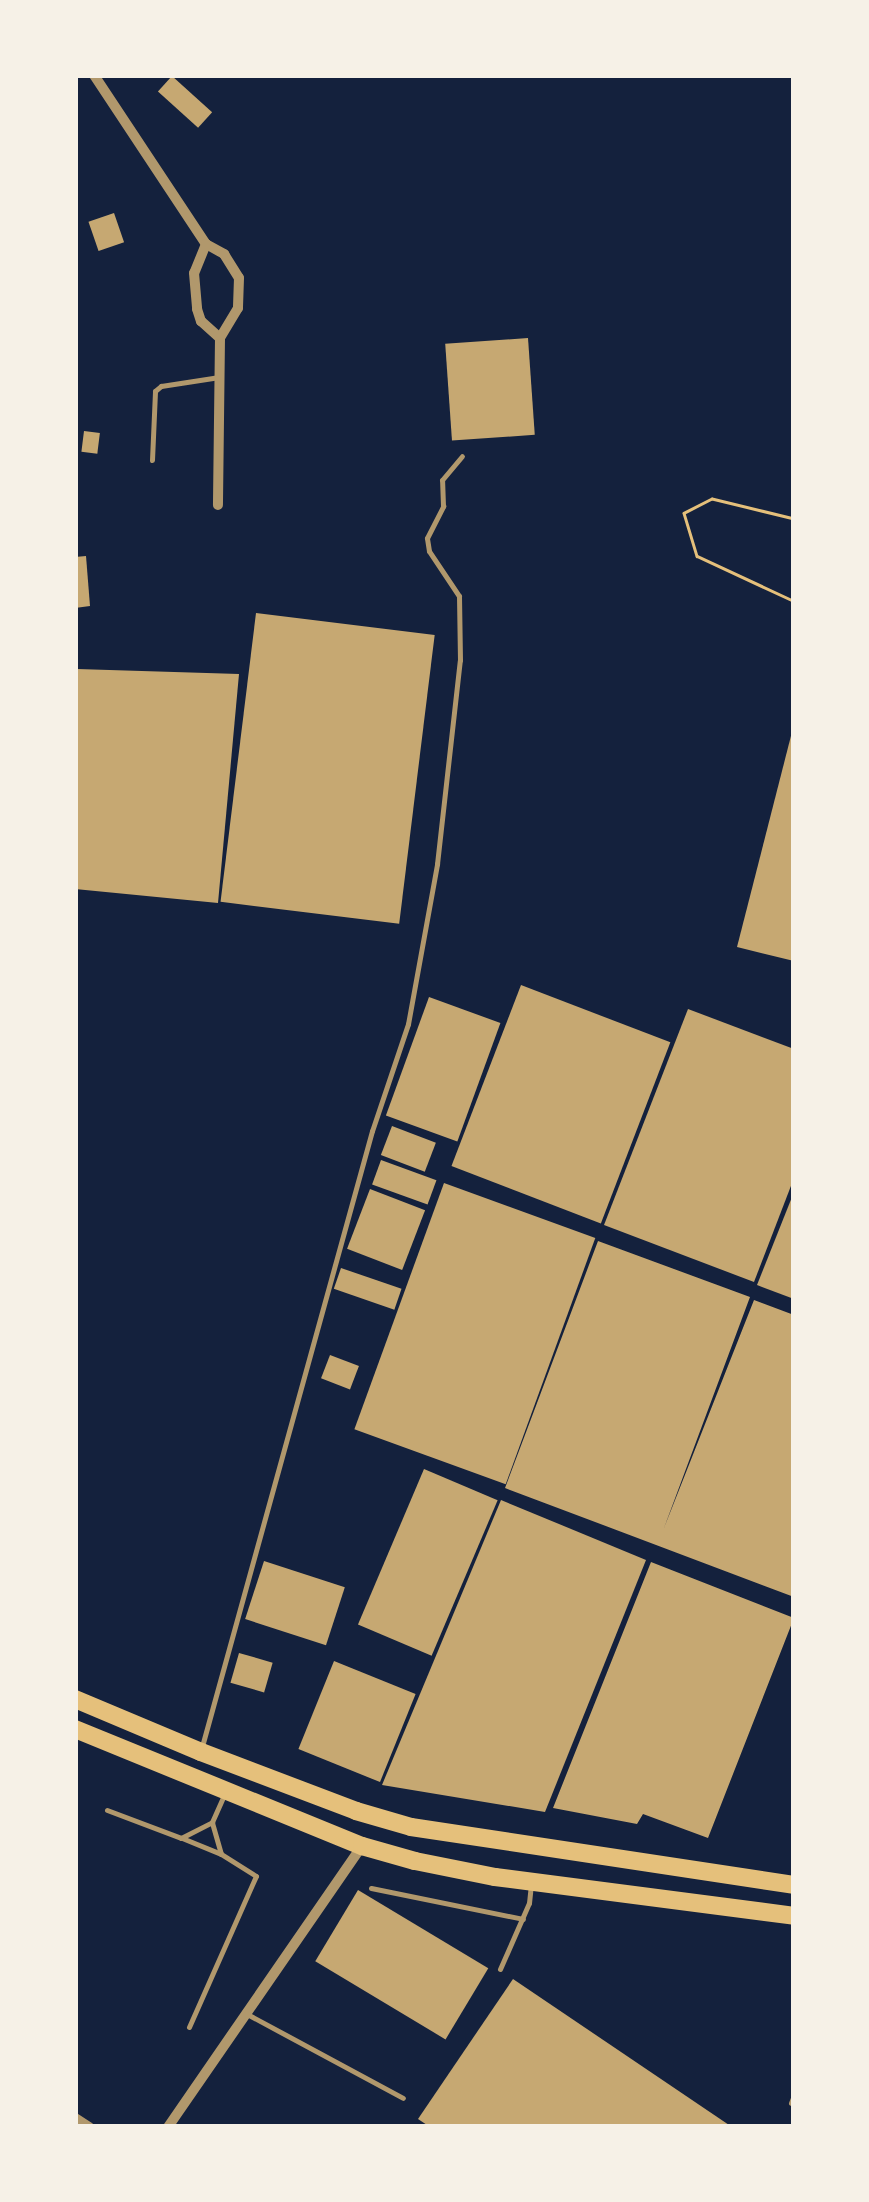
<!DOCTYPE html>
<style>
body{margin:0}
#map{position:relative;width:869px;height:2202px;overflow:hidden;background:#14213d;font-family:"Source Sans 3",sans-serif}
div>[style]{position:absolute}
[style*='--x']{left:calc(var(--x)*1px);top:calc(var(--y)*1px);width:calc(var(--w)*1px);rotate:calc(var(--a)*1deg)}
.building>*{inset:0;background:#c6a872;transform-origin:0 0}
.path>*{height:2.5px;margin:-1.25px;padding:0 1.25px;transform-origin:1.25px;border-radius:1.25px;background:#e5c07b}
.service>*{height:5px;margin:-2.5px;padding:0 2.5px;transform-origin:2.5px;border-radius:2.5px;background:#b1986c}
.minor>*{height:10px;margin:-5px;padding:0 5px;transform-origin:5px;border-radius:5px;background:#b1986c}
.trunk>*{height:18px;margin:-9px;padding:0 9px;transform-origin:9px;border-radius:9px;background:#e5c07b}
span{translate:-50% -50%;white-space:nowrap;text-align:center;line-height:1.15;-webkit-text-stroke:8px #f6f1e7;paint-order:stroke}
.frame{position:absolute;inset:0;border:78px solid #f6f1e7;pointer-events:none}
</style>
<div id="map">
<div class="building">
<i style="left:172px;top:76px;width:54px;height:21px;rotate:42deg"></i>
<i style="left:114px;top:213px;width:31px;height:27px;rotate:71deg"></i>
<i style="left:528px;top:338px;width:97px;height:83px;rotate:86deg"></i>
<i style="left:84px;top:431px;width:16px;height:21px;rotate:7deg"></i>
<i style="clip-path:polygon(86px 556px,90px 606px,75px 608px,75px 557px)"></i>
<i style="left:256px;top:613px;width:180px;height:291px;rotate:7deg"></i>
<i style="clip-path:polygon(77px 669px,239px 674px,218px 903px,75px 889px)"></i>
<i style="clip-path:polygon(793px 728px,794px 729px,794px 961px,737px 947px)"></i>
<i style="left:521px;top:985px;width:160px;height:194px;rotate:21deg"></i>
<i style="left:429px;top:997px;width:76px;height:126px;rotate:20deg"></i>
<i style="clip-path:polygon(688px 1009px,794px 1049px,794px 1178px,754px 1282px,604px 1225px)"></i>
<i style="left:392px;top:1126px;width:47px;height:31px;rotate:21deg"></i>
<i style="left:381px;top:1160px;width:59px;height:26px;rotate:20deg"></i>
<i style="left:444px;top:1183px;width:161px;height:262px;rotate:20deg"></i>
<i style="left:370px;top:1189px;width:59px;height:64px;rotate:21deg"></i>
<i style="clip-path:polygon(794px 1192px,794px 1299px,757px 1285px)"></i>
<i style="clip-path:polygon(598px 1241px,750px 1297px,664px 1528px,754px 1300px,794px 1315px,794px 1597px,505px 1488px)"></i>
<i style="left:341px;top:1268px;width:64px;height:22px;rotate:19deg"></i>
<i style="left:330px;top:1355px;width:31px;height:25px;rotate:21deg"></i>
<i style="left:424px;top:1469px;width:80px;height:169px;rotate:23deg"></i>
<i style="clip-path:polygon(501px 1500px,646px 1560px,545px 1812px,382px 1785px)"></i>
<i style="left:264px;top:1561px;width:85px;height:61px;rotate:18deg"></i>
<i style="clip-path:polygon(651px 1562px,794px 1618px,708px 1838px,643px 1814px,637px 1824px,553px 1808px)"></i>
<i style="left:239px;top:1653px;width:35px;height:31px;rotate:16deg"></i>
<i style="left:334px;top:1661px;width:88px;height:95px;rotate:22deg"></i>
<i style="left:358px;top:1890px;width:152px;height:83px;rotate:31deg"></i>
<i style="clip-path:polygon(513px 1979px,732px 2127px,430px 2127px,418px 2119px)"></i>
</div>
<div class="path">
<i style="--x:794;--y:519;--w:84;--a:-166.3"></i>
<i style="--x:712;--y:499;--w:31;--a:153"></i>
<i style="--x:684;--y:513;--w:45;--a:73.2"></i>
<i style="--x:697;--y:556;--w:107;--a:24.9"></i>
</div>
<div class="service">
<i style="--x:152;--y:460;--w:69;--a:-87.5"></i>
<i style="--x:155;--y:391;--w:8;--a:-40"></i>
<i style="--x:161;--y:386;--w:59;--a:-8.8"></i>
<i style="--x:201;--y:1750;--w:642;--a:-74.56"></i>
<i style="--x:372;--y:1131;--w:113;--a:-71.4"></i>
<i style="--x:408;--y:1024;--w:163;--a:-79.7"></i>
<i style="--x:437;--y:864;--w:205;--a:-83.6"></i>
<i style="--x:460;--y:660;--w:64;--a:-90.9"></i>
<i style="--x:459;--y:596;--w:54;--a:-123.7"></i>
<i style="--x:429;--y:551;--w:13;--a:-99"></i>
<i style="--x:427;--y:538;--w:36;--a:-63"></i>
<i style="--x:443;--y:506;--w:26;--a:-92"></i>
<i style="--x:442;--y:480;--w:31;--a:-50"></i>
<i style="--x:107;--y:1810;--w:79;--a:20.7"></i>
<i style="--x:181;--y:1838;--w:35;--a:-27"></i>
<i style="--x:182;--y:1838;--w:42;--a:22.3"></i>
<i style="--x:371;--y:1888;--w:155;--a:11.5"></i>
<i style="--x:500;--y:1969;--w:72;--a:-66.3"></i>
<i style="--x:529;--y:1903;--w:19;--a:-84"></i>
<i style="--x:247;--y:2014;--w:177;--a:28.3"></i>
<i style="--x:189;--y:2027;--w:165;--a:-66.1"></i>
<i style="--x:256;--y:1876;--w:41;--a:-147.8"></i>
<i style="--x:221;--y:1854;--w:33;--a:-106"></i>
<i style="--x:212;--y:1822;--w:32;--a:-66"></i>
<i style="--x:791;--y:2103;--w:9;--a:-69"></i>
</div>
<div class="minor">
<i style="--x:94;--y:75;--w:203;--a:56.5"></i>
<i style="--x:206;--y:244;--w:21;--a:29"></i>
<i style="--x:224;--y:254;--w:28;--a:58"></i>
<i style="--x:239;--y:278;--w:30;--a:92"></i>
<i style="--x:238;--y:308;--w:35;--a:121"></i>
<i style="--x:220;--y:338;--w:167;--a:90.7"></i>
<i style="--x:206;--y:244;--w:31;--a:112"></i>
<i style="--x:194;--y:273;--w:36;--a:85"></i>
<i style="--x:197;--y:309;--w:13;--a:72"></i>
<i style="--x:201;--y:321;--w:25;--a:42"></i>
<i style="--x:75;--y:2118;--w:17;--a:33"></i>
<i style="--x:168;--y:2127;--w:341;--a:-55.4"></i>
</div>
<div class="trunk">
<i style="--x:75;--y:1699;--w:137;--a:22.8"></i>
<i style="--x:201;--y:1752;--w:166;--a:20.8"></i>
<i style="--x:356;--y:1811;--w:57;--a:16.2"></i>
<i style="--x:411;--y:1827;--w:387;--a:8.6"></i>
<i style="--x:75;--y:1729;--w:310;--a:22.2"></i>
<i style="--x:362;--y:1846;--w:55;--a:15.8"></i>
<i style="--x:415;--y:1861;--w:82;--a:11.3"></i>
<i style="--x:495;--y:1877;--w:302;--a:7.4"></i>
</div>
<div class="frame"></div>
</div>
